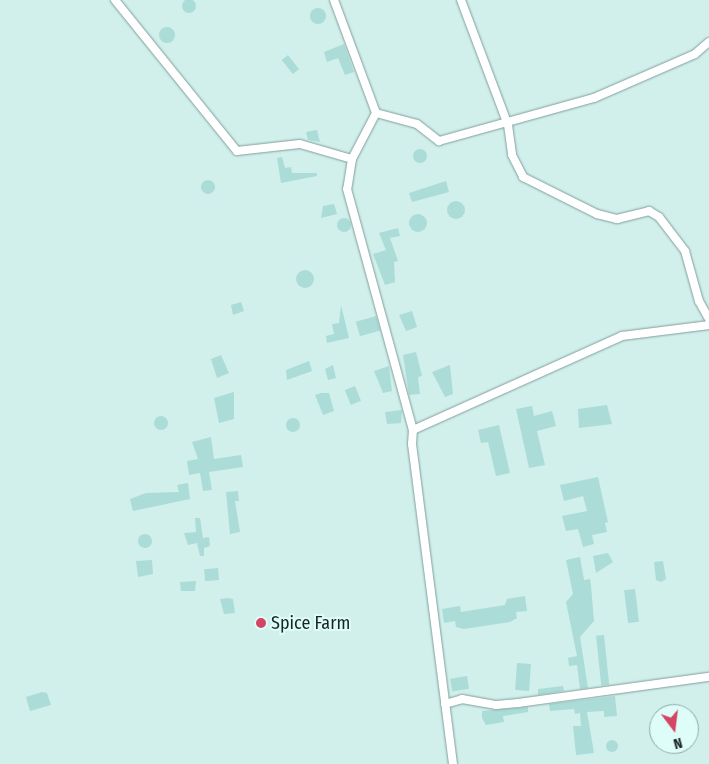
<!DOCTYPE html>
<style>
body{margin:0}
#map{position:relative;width:709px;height:764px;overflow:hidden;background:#d1f0ec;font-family:"Fira Sans Condensed",sans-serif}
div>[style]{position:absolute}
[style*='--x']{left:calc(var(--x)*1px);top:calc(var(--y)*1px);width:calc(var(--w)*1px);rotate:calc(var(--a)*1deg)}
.building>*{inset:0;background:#abdcd7;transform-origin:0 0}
.round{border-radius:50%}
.roads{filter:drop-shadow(0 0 1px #819e9b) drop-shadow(0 0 1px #819e9b)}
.minor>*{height:8px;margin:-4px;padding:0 4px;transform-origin:4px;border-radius:4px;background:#fff}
.dots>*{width:14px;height:14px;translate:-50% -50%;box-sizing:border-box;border:2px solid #defdf9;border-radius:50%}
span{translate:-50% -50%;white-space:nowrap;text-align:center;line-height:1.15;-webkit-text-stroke:4px #defdf9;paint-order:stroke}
.poi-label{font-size:18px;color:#192524}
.left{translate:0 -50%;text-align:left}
.north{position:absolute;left:649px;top:704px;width:50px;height:50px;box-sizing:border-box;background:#defdf9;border:1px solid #8fa7a4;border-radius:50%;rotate:165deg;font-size:14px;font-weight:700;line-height:20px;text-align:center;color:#192524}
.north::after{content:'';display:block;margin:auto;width:18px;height:22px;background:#d44464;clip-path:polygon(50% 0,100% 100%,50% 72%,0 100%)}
</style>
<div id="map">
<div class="building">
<i class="round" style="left:182px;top:-1px;width:14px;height:14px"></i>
<i class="round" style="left:310px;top:8px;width:16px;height:16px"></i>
<i class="round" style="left:159px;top:27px;width:16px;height:16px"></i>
<i style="clip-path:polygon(344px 44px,354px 72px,345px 75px,338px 58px,327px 62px,324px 52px)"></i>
<i style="left:288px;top:55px;width:18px;height:8px;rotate:52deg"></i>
<i style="clip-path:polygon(317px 130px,320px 142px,308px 140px,306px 132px)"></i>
<i class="round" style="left:413px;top:149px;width:14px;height:14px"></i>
<i style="clip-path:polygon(282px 157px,285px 168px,291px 167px,292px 173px,317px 173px,317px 176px,281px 183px,277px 158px)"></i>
<i class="round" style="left:201px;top:180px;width:14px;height:14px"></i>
<i style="clip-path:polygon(446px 181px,449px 192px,412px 202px,409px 193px)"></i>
<i class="round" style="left:447px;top:201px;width:18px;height:18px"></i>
<i style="clip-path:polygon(334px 204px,337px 214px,321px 218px,323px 206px)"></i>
<i class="round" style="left:409px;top:214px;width:18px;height:18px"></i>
<i class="round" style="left:337px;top:218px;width:14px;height:14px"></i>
<i style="clip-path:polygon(398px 228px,400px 236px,390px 238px,398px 261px,394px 262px,395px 282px,385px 285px,373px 254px,386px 250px,379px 233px)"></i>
<i class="round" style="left:296px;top:270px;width:18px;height:18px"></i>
<i style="clip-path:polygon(241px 302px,244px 311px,233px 315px,231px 305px)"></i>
<i style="clip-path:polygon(341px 305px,349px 338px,327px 343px,326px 336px,334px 334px,332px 324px,339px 323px)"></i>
<i style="clip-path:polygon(412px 311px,417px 327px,406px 331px,399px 315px)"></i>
<i style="left:376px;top:316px;width:15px;height:21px;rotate:74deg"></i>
<i style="clip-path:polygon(416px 352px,422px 376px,418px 377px,420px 394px,409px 395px,403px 355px)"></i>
<i style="clip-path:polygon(221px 355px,229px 373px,217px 378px,211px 359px)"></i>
<i style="clip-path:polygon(309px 361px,312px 371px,287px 380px,286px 370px)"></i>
<i style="clip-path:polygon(333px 365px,336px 378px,328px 380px,325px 369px)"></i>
<i style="clip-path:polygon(450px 365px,453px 394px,445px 397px,432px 372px)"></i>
<i style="clip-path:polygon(389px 366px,392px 391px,383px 393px,374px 371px)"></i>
<i style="left:355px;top:386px;width:16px;height:11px;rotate:68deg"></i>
<i style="clip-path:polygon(234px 392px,234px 419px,219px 423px,214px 398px)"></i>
<i style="clip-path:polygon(321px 393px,329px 393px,334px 411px,323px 415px,315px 395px)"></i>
<i style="clip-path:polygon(607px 405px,612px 424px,579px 428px,578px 409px)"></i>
<i style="clip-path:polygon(532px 406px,534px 416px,552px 411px,556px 426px,537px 431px,545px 465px,529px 468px,516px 409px)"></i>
<i style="clip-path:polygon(402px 410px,401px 423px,387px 424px,385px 412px)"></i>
<i class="round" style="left:154px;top:416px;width:14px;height:14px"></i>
<i class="round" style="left:286px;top:418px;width:14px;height:14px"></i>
<i style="clip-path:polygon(499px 425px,510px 473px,496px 476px,488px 442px,481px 443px,478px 430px)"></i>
<i style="clip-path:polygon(211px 437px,214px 459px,241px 455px,243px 467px,209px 472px,212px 490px,203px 491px,200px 473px,189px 475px,187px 461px,198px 459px,192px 442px)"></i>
<i style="clip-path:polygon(598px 477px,608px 522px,605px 523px,607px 532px,592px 535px,594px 544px,583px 547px,578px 529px,566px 531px,562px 516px,587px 511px,583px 496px,564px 501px,560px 485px)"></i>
<i style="clip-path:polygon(188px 483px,190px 499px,133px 511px,130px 499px,146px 493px,179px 492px,177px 485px)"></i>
<i style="clip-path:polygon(238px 491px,239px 501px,235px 501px,240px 532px,230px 534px,226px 492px)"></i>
<i style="clip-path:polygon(195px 518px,200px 518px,203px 538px,209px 537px,210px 546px,204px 548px,204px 556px,200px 556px,197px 543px,188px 545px,184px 533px,196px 532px)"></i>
<i class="round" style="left:138px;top:534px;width:14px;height:14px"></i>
<i style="clip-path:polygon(608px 553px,613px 562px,596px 573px,593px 556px)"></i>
<i style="clip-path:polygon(580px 557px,584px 580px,590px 579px,591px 585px,594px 621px,580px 637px,588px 688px,580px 689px,577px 665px,569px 666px,568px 658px,577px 656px,566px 602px,573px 594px,566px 560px)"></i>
<i style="clip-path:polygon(152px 560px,153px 574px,138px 577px,136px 561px)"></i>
<i style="clip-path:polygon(663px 561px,666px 579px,661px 582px,656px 580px,654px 562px)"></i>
<i style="left:218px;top:568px;width:12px;height:14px;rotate:85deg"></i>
<i style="clip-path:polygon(196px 581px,195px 591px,181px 591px,180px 582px)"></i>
<i style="left:635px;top:589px;width:33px;height:11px;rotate:83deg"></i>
<i style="clip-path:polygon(525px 596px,527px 611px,516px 612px,517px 618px,510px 622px,464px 629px,456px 627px,455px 621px,444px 623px,442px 609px,460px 606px,461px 612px,505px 605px,507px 599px)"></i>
<i style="clip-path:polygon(228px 598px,233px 599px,235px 613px,224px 614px,220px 599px)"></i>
<i style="left:604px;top:635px;width:50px;height:8px;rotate:84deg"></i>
<i style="left:517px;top:663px;width:14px;height:27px;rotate:4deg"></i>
<i style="left:467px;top:676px;width:13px;height:17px;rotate:81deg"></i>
<i style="clip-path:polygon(563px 686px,564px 691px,538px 695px,538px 689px)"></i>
<i style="clip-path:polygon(42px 692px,47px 693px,51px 705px,30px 711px,26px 697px)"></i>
<i style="clip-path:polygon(615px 696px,617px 716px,604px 717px,604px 711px,587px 712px,594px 753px,576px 755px,573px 726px,581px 726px,580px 713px,575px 714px,574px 709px,550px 711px,549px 704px)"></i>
<i style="clip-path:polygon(528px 707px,528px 712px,503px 716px,504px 722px,486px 725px,482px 718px,482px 711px)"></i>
<i class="round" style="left:606px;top:740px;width:12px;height:12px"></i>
</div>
<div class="roads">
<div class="minor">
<i style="--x:115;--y:0;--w:194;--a:51.1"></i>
<i style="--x:237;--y:151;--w:63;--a:-6.3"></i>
<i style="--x:300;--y:144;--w:54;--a:16.1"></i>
<i style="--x:334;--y:0;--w:121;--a:69.6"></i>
<i style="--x:376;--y:113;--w:52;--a:117.6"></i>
<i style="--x:352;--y:159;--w:30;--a:99"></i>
<i style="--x:347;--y:189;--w:250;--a:74.7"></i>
<i style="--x:461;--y:0;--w:134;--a:69.4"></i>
<i style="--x:508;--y:125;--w:30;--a:82"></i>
<i style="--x:512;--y:155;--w:25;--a:63"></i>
<i style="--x:523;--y:177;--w:83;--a:26.6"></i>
<i style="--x:597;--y:214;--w:21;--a:14"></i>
<i style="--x:617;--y:219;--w:33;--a:-14"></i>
<i style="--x:649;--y:211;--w:12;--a:31"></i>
<i style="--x:659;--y:217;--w:43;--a:52.6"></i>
<i style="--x:685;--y:251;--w:52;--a:74.4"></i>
<i style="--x:699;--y:301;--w:21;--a:61"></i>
<i style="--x:376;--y:113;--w:42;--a:15"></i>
<i style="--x:417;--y:124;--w:28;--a:38"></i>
<i style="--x:439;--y:141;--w:161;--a:-15.5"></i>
<i style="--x:594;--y:98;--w:110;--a:-23.5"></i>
<i style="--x:695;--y:54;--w:18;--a:-41"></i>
<i style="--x:445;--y:704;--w:18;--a:-16"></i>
<i style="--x:462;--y:699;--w:35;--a:10"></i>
<i style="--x:496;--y:705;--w:22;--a:-5"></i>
<i style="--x:518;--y:703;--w:193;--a:-7.8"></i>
<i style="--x:453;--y:764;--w:323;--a:-97.3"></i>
<i style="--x:412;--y:444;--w:14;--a:-86"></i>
<i style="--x:413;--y:430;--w:229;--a:-24.2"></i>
<i style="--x:622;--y:336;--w:88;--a:-7.2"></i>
</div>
</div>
<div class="dots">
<i style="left:261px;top:623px;background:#d44464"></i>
</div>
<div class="poi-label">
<span class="left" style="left:271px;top:623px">Spice Farm</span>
</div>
<div class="north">N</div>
</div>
